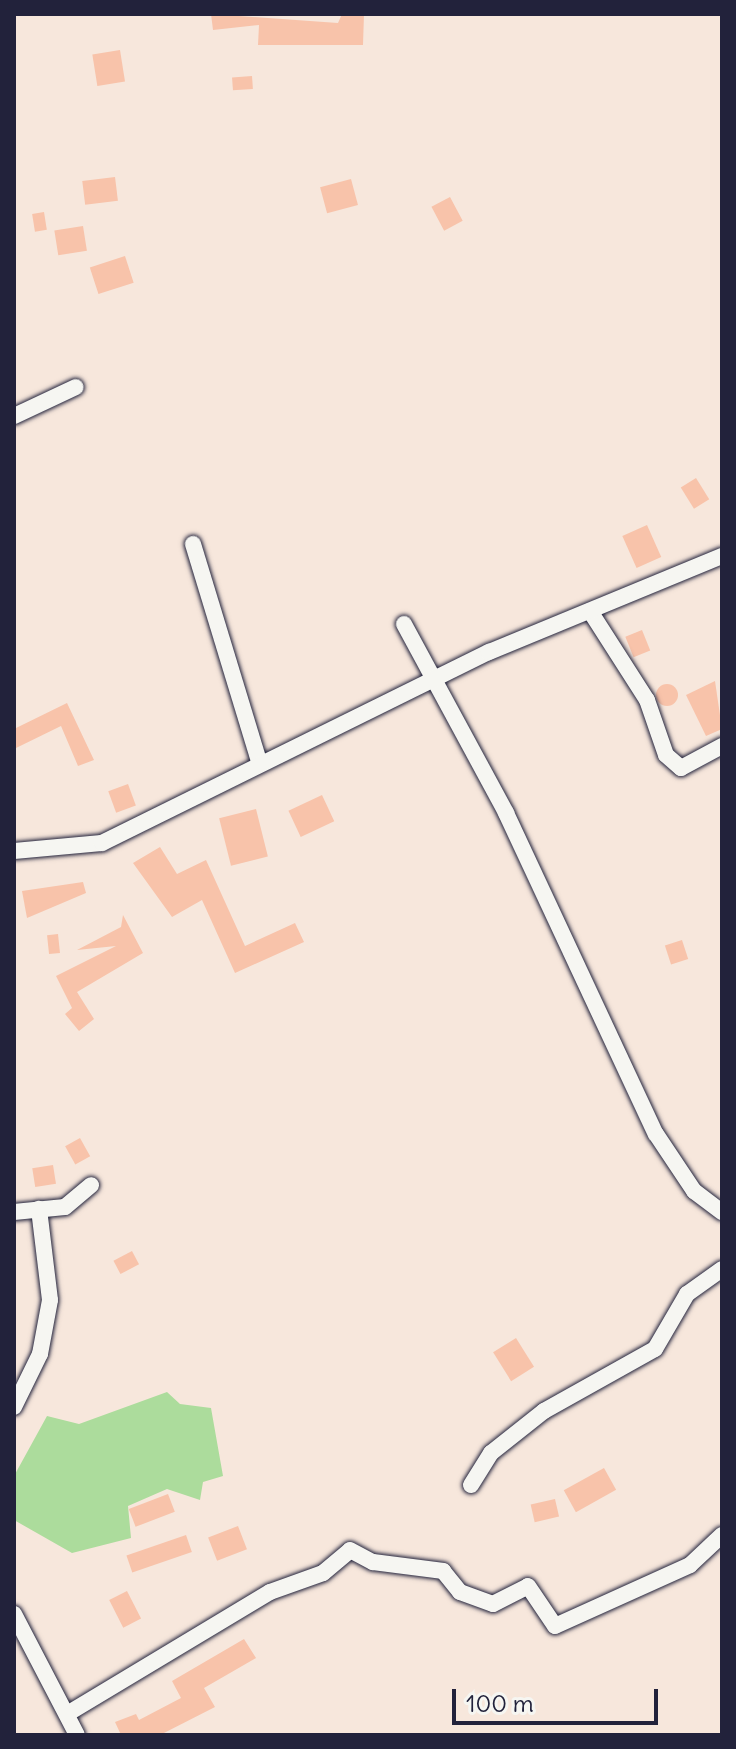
<!DOCTYPE html>
<style>
body{margin:0}
#map{position:relative;width:736px;height:1749px;overflow:hidden;background:#f7e7dc;font-family:Delius,sans-serif}
div>[style]{position:absolute}
[style*='--x']{left:calc(var(--x)*1px);top:calc(var(--y)*1px);width:calc(var(--w)*1px);rotate:calc(var(--a)*1deg)}
.green>*{inset:0;background:#acdc9c}
.building>*{inset:0;background:#f8c3aa;transform-origin:0 0}
.round{border-radius:50%}
.roads{filter:drop-shadow(0 0 2px #22223b) drop-shadow(0 0 2px #22223b)}
.street>*{height:16px;margin:-8px;padding:0 8px;transform-origin:8px;border-radius:8px;background:#f6f6f2}
span{translate:-50% -50%;white-space:nowrap;text-align:center;line-height:1.15;-webkit-text-stroke:6px #f6f6f2;paint-order:stroke}
.frame{position:absolute;inset:0;border:16px solid #22223b;pointer-events:none}
.scale{position:absolute;left:452px;top:1689px;width:206px;height:36px;box-sizing:border-box;border:4px solid #22223b;border-top:0;padding-left:10px;font-size:24px;line-height:28px;white-space:nowrap;color:#22223b;-webkit-text-stroke:6px #f6f6f2;paint-order:stroke}
</style>
<div id="map">
<div class="green">
<i style="clip-path:polygon(167px 1392px,180px 1404px,211px 1408px,223px 1476px,203px 1482px,200px 1500px,167px 1489px,128px 1506px,131px 1538px,72px 1553px,14px 1520px,14px 1476px,47px 1416px,79px 1424px)"></i>
</div>
<div class="building">
<i style="clip-path:polygon(211px 14px,338px 23px,342px 14px,364px 14px,363px 45px,258px 45px,259px 25px,213px 30px)"></i>
<i style="left:120px;top:50px;width:32px;height:28px;rotate:81deg"></i>
<i style="left:252px;top:76px;width:13px;height:20px;rotate:86deg"></i>
<i style="left:115px;top:177px;width:24px;height:33px;rotate:83deg"></i>
<i style="left:351px;top:179px;width:27px;height:32px;rotate:75deg"></i>
<i style="left:450px;top:197px;width:27px;height:21px;rotate:62deg"></i>
<i style="left:44px;top:212px;width:18px;height:12px;rotate:81deg"></i>
<i style="left:83px;top:226px;width:25px;height:29px;rotate:81deg"></i>
<i style="left:125px;top:256px;width:28px;height:37px;rotate:72deg"></i>
<i style="left:696px;top:478px;width:25px;height:18px;rotate:58deg"></i>
<i style="left:647px;top:525px;width:35px;height:27px;rotate:66deg"></i>
<i style="left:642px;top:630px;width:22px;height:18px;rotate:68deg"></i>
<i style="clip-path:polygon(715px 681px,722px 729px,706px 736px,686px 695px)"></i>
<i class="round" style="left:656px;top:684px;width:22px;height:22px"></i>
<i style="clip-path:polygon(67px 703px,94px 760px,78px 766px,61px 726px,14px 749px,14px 729px)"></i>
<i style="left:128px;top:784px;width:23px;height:21px;rotate:70deg"></i>
<i style="left:322px;top:795px;width:29px;height:37px;rotate:65deg"></i>
<i style="left:256px;top:809px;width:49px;height:38px;rotate:76deg"></i>
<i style="clip-path:polygon(160px 847px,177px 874px,206px 860px,245px 946px,295px 923px,304px 942px,235px 973px,202px 900px,172px 917px,133px 863px)"></i>
<i style="clip-path:polygon(83px 882px,86px 893px,27px 918px,22px 891px)"></i>
<i style="clip-path:polygon(123px 915px,143px 953px,77px 992px,94px 1019px,79px 1031px,65px 1014px,72px 1008px,56px 976px,116px 946px,77px 950px,121px 927px)"></i>
<i style="left:58px;top:934px;width:19px;height:11px;rotate:84deg"></i>
<i style="left:682px;top:940px;width:20px;height:18px;rotate:72deg"></i>
<i style="left:80px;top:1138px;width:21px;height:17px;rotate:61deg"></i>
<i style="left:53px;top:1165px;width:19px;height:21px;rotate:81deg"></i>
<i style="left:132px;top:1251px;width:15px;height:21px;rotate:62deg"></i>
<i style="left:516px;top:1338px;width:34px;height:27px;rotate:58deg"></i>
<i style="left:604px;top:1468px;width:25px;height:46px;rotate:61deg"></i>
<i style="left:168px;top:1494px;width:19px;height:42px;rotate:69deg"></i>
<i style="left:555px;top:1499px;width:18px;height:25px;rotate:77deg"></i>
<i style="left:238px;top:1526px;width:25px;height:32px;rotate:69deg"></i>
<i style="left:186px;top:1535px;width:18px;height:63px;rotate:71deg"></i>
<i style="left:127px;top:1591px;width:31px;height:20px;rotate:63deg"></i>
<i style="clip-path:polygon(244px 1639px,256px 1658px,204px 1688px,215px 1707px,160px 1735px,121px 1735px,115px 1722px,136px 1714px,139px 1720px,181px 1698px,172px 1681px)"></i>
</div>
<div class="roads">
<div class="street">
<i style="--x:14;--y:416;--w:68;--a:-25.1"></i>
<i style="--x:193;--y:544;--w:227;--a:73.1"></i>
<i style="--x:590;--y:611;--w:106;--a:57.4"></i>
<i style="--x:647;--y:700;--w:58;--a:70.9"></i>
<i style="--x:666;--y:755;--w:20;--a:41"></i>
<i style="--x:681;--y:768;--w:47;--a:-28.2"></i>
<i style="--x:404;--y:624;--w:215;--a:61.6"></i>
<i style="--x:506;--y:813;--w:354;--a:65"></i>
<i style="--x:656;--y:1134;--w:69;--a:56.3"></i>
<i style="--x:694;--y:1191;--w:35;--a:37"></i>
<i style="--x:14;--y:851;--w:88;--a:-5.2"></i>
<i style="--x:102;--y:843;--w:432;--a:-26.3"></i>
<i style="--x:489;--y:652;--w:252;--a:-22.4"></i>
<i style="--x:14;--y:1212;--w:51;--a:-5.6"></i>
<i style="--x:65;--y:1207;--w:34;--a:-40"></i>
<i style="--x:14;--y:1407;--w:59;--a:-63.9"></i>
<i style="--x:40;--y:1354;--w:55;--a:-79.5"></i>
<i style="--x:50;--y:1300;--w:92;--a:-96.9"></i>
<i style="--x:471;--y:1485;--w:38;--a:-58"></i>
<i style="--x:491;--y:1453;--w:68;--a:-38.4"></i>
<i style="--x:544;--y:1411;--w:127;--a:-29.2"></i>
<i style="--x:655;--y:1349;--w:64;--a:-59.8"></i>
<i style="--x:687;--y:1294;--w:43;--a:-35.5"></i>
<i style="--x:14;--y:1614;--w:136;--a:62.5"></i>
<i style="--x:67;--y:1714;--w:237;--a:-31"></i>
<i style="--x:270;--y:1592;--w:56;--a:-19.7"></i>
<i style="--x:323;--y:1573;--w:35;--a:-40"></i>
<i style="--x:350;--y:1550;--w:26;--a:28"></i>
<i style="--x:373;--y:1562;--w:71;--a:7.3"></i>
<i style="--x:443;--y:1571;--w:27;--a:51"></i>
<i style="--x:460;--y:1592;--w:35;--a:20"></i>
<i style="--x:493;--y:1604;--w:39;--a:-27"></i>
<i style="--x:528;--y:1586;--w:48;--a:56"></i>
<i style="--x:555;--y:1626;--w:148;--a:-24.3"></i>
<i style="--x:690;--y:1565;--w:44;--a:-43.2"></i>
</div>
</div>
<div class="frame"></div>
<div class="scale">100 m</div>
</div>
